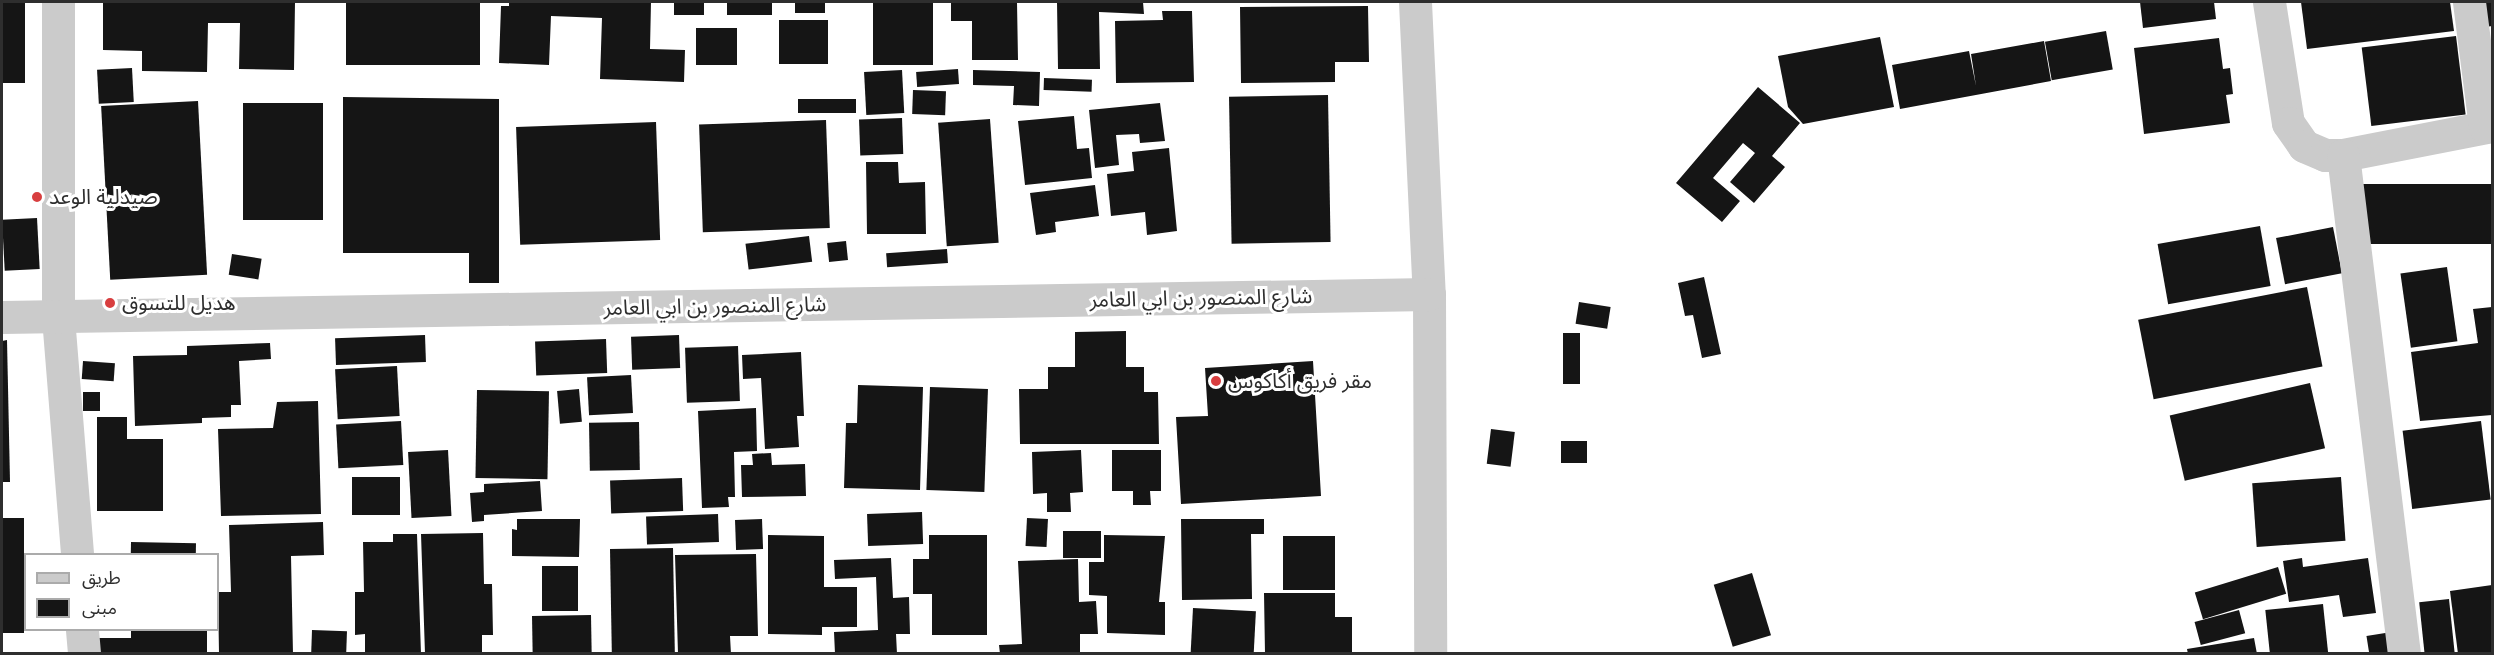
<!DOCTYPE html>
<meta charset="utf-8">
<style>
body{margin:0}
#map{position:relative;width:2494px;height:655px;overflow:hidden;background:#fff;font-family:Figtree,"Noto Sans Arabic",sans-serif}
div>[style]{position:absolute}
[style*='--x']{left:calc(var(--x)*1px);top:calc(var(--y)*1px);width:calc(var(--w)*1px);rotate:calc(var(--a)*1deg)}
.building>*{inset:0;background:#151515;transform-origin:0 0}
.minor>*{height:33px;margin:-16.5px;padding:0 16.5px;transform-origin:16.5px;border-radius:16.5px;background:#cbcbcb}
.dots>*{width:16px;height:16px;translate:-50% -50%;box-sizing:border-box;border:3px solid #fff;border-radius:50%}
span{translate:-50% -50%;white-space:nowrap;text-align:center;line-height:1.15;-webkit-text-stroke:6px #fff;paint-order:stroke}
.poi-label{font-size:21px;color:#2e2e2e}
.left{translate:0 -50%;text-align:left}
.street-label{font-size:21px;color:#2e2e2e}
.frame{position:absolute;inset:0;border:3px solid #2e2e2e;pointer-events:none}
.legend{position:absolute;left:24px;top:553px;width:195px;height:78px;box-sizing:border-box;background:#fff;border:2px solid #ababab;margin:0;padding:8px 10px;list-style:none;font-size:18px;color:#2e2e2e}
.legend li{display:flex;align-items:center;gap:12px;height:30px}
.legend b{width:30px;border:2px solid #ababab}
</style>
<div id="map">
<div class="building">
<i style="left:2px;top:2px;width:23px;height:81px"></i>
<i style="clip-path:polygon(103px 2px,295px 2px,294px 70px,239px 69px,240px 23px,208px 23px,207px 72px,142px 71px,142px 51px,103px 50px)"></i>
<i style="left:346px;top:2px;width:134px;height:63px"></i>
<i style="clip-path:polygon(509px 2px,651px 2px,650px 49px,685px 50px,684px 82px,600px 79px,602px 18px,551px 16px,549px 65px,499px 63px,501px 6px,509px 6px)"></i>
<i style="left:674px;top:2px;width:30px;height:13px"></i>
<i style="left:727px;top:2px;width:45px;height:13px"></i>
<i style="left:795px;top:2px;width:30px;height:11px"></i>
<i style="left:873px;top:2px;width:60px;height:63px"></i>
<i style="clip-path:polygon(951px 2px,1017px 2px,1018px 60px,972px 60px,972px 21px,951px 21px)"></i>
<i style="clip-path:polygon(1057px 2px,1143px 2px,1144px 14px,1099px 12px,1100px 69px,1058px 69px)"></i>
<i style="clip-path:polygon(2140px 2px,2214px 2px,2216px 19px,2143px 28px)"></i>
<i style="clip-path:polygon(2301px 2px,2450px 2px,2454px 31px,2307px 49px)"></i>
<i style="clip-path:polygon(2475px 2px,2492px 2px,2492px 26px,2480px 28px)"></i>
<i style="clip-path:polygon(1368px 6px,1369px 62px,1335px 62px,1335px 82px,1241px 83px,1240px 7px)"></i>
<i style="clip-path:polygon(1162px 11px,1192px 11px,1194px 82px,1116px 83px,1115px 21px,1163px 20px)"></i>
<i style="left:779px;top:20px;width:49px;height:44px"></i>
<i style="left:696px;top:28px;width:41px;height:37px"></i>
<i style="left:2106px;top:31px;width:39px;height:62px;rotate:80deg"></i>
<i style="left:2456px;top:36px;width:79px;height:95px;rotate:83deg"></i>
<i style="clip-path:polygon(1880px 37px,1894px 107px,1803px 124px,1788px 107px,1778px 56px)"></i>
<i style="clip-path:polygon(2219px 38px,2223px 69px,2230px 68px,2233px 94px,2226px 95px,2230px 123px,2144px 134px,2134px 48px)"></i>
<i style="clip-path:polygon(2044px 41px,2051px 81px,1900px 109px,1892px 65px,1969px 51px,1976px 86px,1971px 54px)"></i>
<i style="left:132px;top:68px;width:34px;height:35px;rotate:87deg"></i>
<i style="left:958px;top:69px;width:15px;height:42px;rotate:86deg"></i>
<i style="left:902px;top:70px;width:43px;height:38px;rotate:87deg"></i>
<i style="clip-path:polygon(973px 70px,1040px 72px,1039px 106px,1013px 105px,1014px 86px,973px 85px)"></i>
<i style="left:1044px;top:78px;width:48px;height:12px;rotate:2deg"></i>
<i style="clip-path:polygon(1758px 87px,1800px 123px,1772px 156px,1785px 167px,1754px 203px,1730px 182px,1755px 153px,1743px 143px,1713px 178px,1740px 201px,1722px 222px,1676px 183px)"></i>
<i style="left:913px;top:90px;width:33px;height:24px;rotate:2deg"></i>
<i style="left:1328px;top:95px;width:147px;height:99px;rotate:89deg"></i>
<i style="clip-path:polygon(343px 97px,499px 99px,499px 283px,469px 283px,469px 253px,343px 253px)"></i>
<i style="left:856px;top:99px;width:14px;height:58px;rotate:90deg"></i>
<i style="left:198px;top:101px;width:174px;height:97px;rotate:87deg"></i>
<i style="left:243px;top:103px;width:80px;height:117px"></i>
<i style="clip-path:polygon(1160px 103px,1165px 141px,1140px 143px,1139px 134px,1116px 135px,1119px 165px,1095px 168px,1089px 110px)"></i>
<i style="clip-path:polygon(1074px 116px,1077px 149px,1089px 148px,1092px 178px,1025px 185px,1018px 121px)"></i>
<i style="left:902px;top:118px;width:36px;height:43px;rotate:88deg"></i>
<i style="left:990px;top:119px;width:124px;height:52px;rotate:86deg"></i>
<i style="left:826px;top:120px;width:108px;height:127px;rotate:88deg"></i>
<i style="left:656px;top:122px;width:118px;height:140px;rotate:88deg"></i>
<i style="clip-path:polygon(1169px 148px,1177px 231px,1147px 235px,1145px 212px,1111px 216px,1107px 174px,1134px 171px,1132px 152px)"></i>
<i style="clip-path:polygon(866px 162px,898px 162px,899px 183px,925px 182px,926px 234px,867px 234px)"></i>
<i style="left:2492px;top:184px;width:60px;height:139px;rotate:90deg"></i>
<i style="clip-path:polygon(1095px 185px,1099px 216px,1055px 222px,1056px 232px,1036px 235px,1030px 193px)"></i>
<i style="left:37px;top:218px;width:51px;height:35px;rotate:87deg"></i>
<i style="left:2260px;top:226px;width:61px;height:104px;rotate:80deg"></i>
<i style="left:2333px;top:227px;width:47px;height:58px;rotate:79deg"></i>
<i style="left:809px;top:236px;width:26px;height:64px;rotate:83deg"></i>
<i style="left:846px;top:241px;width:19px;height:19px;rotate:84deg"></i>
<i style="left:947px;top:249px;width:14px;height:61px;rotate:86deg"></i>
<i style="left:232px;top:254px;width:30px;height:21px;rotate:9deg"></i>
<i style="left:2447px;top:267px;width:75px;height:47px;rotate:82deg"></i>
<i style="clip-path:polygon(1704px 277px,1721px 354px,1702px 358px,1693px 315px,1685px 316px,1678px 283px)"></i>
<i style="left:2307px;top:287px;width:81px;height:172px;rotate:79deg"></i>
<i style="left:1579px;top:302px;width:32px;height:22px;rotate:9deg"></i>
<i style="clip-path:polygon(2492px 307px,2492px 415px,2420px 421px,2411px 352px,2478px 343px,2473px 309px)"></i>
<i style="clip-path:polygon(1126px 331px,1126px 367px,1144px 367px,1144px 392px,1158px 392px,1159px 444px,1020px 444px,1019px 389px,1048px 389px,1048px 367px,1075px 367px,1075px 332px)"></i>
<i style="left:1563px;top:333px;width:17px;height:51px"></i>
<i style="left:425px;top:335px;width:27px;height:90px;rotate:88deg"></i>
<i style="left:679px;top:335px;width:33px;height:48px;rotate:88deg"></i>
<i style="left:606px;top:339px;width:34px;height:71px;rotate:88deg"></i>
<i style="clip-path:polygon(7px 340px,10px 482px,2px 482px,2px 341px)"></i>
<i style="clip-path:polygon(270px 343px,271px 359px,239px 361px,241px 405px,231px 405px,231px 417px,202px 418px,202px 423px,135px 426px,133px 356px,187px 355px,187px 346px)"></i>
<i style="left:738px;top:346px;width:55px;height:53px;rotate:88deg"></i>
<i style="clip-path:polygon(801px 352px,804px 416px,797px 416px,799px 447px,765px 449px,761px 378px,743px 379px,742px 355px)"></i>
<i style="left:83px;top:361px;width:32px;height:18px;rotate:4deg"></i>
<i style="clip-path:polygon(1313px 361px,1321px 496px,1181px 504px,1176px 417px,1208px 416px,1205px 368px)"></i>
<i style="left:397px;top:366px;width:50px;height:62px;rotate:87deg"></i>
<i style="left:631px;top:375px;width:38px;height:44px;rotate:87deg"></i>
<i style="left:2310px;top:383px;width:67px;height:144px;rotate:77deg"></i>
<i style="clip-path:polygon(858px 385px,923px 387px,920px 490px,844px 488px,846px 423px,857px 423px)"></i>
<i style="left:930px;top:387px;width:58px;height:103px;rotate:2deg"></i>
<i style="left:579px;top:389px;width:33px;height:22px;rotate:85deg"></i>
<i style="left:477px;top:390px;width:72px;height:88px;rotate:1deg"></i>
<i style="left:83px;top:392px;width:17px;height:19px"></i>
<i style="clip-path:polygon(318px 401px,321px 514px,221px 516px,218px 429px,273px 428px,277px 402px)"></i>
<i style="clip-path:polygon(756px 408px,757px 451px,734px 452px,735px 497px,728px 497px,729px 507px,702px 508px,698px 411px)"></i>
<i style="clip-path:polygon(97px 417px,127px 417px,127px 439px,163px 439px,163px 511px,97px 511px)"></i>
<i style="left:401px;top:421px;width:44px;height:65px;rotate:87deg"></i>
<i style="left:2481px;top:421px;width:79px;height:79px;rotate:83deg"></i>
<i style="left:639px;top:422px;width:48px;height:50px;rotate:89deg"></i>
<i style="left:1491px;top:429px;width:24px;height:35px;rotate:7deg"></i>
<i style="left:1561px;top:441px;width:26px;height:22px"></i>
<i style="left:448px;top:450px;width:66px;height:40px;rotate:87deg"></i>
<i style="clip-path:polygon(1081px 450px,1083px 492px,1070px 493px,1071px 512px,1047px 512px,1047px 493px,1033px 494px,1032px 452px)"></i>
<i style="clip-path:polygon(1112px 450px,1161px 450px,1161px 491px,1150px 491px,1151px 505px,1133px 505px,1133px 491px,1112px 491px)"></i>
<i style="clip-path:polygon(771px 453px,772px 465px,805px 464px,806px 496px,742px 497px,741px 465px,753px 465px,752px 454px)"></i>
<i style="left:352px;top:477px;width:48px;height:38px"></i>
<i style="left:2341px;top:477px;width:64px;height:89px;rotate:86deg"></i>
<i style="left:682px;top:478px;width:33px;height:72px;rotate:88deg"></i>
<i style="clip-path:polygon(540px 481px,542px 511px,484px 515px,484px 521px,472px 522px,470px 493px,484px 492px,484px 484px)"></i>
<i style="left:922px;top:512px;width:32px;height:55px;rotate:88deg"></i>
<i style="left:718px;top:514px;width:28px;height:72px;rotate:88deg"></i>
<i style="left:2px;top:518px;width:22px;height:115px"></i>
<i style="left:1027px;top:518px;width:21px;height:28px;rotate:3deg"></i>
<i style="clip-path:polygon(517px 519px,580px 519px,579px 557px,512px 556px,512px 529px,517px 530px)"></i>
<i style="left:762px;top:519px;width:30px;height:27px;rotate:88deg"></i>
<i style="clip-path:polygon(1181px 519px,1264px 519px,1264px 534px,1251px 534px,1252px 599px,1182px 600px)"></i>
<i style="clip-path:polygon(323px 522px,324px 555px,291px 556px,293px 654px,219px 654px,218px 592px,231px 592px,229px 525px)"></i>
<i style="left:1101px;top:531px;width:27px;height:38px;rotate:90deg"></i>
<i style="clip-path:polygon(483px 533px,484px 584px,492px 584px,493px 635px,482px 635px,482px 654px,425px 654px,421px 534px)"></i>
<i style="clip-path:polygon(393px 534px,417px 534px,421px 654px,365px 654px,365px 634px,355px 635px,355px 592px,364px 592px,363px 542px,393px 542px)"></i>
<i style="clip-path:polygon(768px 535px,824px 536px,824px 587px,857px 587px,857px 627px,822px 627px,822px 635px,768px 634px)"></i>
<i style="clip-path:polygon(929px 535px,987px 535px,987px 635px,932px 635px,932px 594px,913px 594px,913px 559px,929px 559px)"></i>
<i style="clip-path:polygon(1104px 535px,1165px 536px,1159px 602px,1165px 602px,1165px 635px,1107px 633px,1107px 596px,1089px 595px,1089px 562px,1104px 562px)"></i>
<i style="left:1335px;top:536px;width:54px;height:52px;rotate:90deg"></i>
<i style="left:131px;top:542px;width:65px;height:12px;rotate:1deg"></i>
<i style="left:673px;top:548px;width:106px;height:63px;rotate:89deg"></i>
<i style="clip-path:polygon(756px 554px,758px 636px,730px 636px,731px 654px,678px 654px,675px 555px)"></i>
<i style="clip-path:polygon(891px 558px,893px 598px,909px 597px,910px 634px,896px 634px,897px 654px,835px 654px,834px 632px,878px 630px,876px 577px,835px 579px,834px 560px)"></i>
<i style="clip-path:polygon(2302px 558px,2303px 567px,2368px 558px,2376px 613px,2343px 617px,2339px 595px,2289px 602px,2283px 561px)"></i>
<i style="clip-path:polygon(1078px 559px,1079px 602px,1096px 601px,1098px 634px,1080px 634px,1080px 654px,1000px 654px,999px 645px,1022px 644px,1018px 561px)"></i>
<i style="left:542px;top:566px;width:36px;height:45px"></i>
<i style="left:2278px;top:567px;width:28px;height:87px;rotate:73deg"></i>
<i style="left:1752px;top:573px;width:65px;height:40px;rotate:73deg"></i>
<i style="clip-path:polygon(2492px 585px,2492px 654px,2458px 654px,2450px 591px)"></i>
<i style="clip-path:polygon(1264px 593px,1335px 593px,1335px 617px,1352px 617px,1352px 654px,1265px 654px)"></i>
<i style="left:2449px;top:599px;width:55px;height:30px;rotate:84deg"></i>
<i style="left:2323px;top:604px;width:50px;height:58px;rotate:84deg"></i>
<i style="left:1193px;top:608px;width:63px;height:46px;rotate:3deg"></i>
<i style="left:2239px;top:610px;width:24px;height:46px;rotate:75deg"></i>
<i style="left:591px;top:615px;width:39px;height:59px;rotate:89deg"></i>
<i style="clip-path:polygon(131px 630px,207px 630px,207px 654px,98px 654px,98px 638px,131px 638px)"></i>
<i style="left:312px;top:630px;width:35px;height:24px;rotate:2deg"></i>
<i style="left:2404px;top:630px;width:20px;height:38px;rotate:81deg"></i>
<i style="clip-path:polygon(2254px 638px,2257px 654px,2188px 654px,2187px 649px)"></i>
</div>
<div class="minor">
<i style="--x:58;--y:2;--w:315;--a:90"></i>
<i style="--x:58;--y:317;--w:238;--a:85.4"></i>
<i style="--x:1415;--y:2;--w:292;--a:87.3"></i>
<i style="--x:1429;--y:294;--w:360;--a:89.8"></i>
<i style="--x:2269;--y:2;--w:122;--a:81.1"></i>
<i style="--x:2288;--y:123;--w:28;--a:55"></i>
<i style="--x:2304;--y:146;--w:23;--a:23"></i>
<i style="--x:2325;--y:155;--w:18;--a:0"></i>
<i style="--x:2343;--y:155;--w:152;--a:-11"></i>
<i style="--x:2469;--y:2;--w:126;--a:82.7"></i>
<i style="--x:2343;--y:155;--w:503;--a:83.03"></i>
<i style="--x:2;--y:317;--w:1427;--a:-0.92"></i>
<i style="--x:82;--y:630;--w:24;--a:85"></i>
</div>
<div class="dots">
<i style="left:37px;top:197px;background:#d83e3f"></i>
<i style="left:110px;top:303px;background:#d83e3f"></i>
<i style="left:1216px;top:381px;background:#d83e3f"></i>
</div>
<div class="poi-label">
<span class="left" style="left:49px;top:197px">صيدلية الوعد</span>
<span class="left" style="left:122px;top:303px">هديل للتسوق</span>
<span class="left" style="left:1228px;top:381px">مقر فريق أكاكوس</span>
</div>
<div class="street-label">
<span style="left:1201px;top:298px;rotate:-1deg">شارع المنصور بن ابي العامر</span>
<span style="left:715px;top:306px;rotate:-1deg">شارع المنصور بن ابي العامر</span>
</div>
<div class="frame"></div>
<ul class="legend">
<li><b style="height:8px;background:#cbcbcb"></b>طريق</li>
<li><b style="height:16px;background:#151515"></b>مبنى</li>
</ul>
</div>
